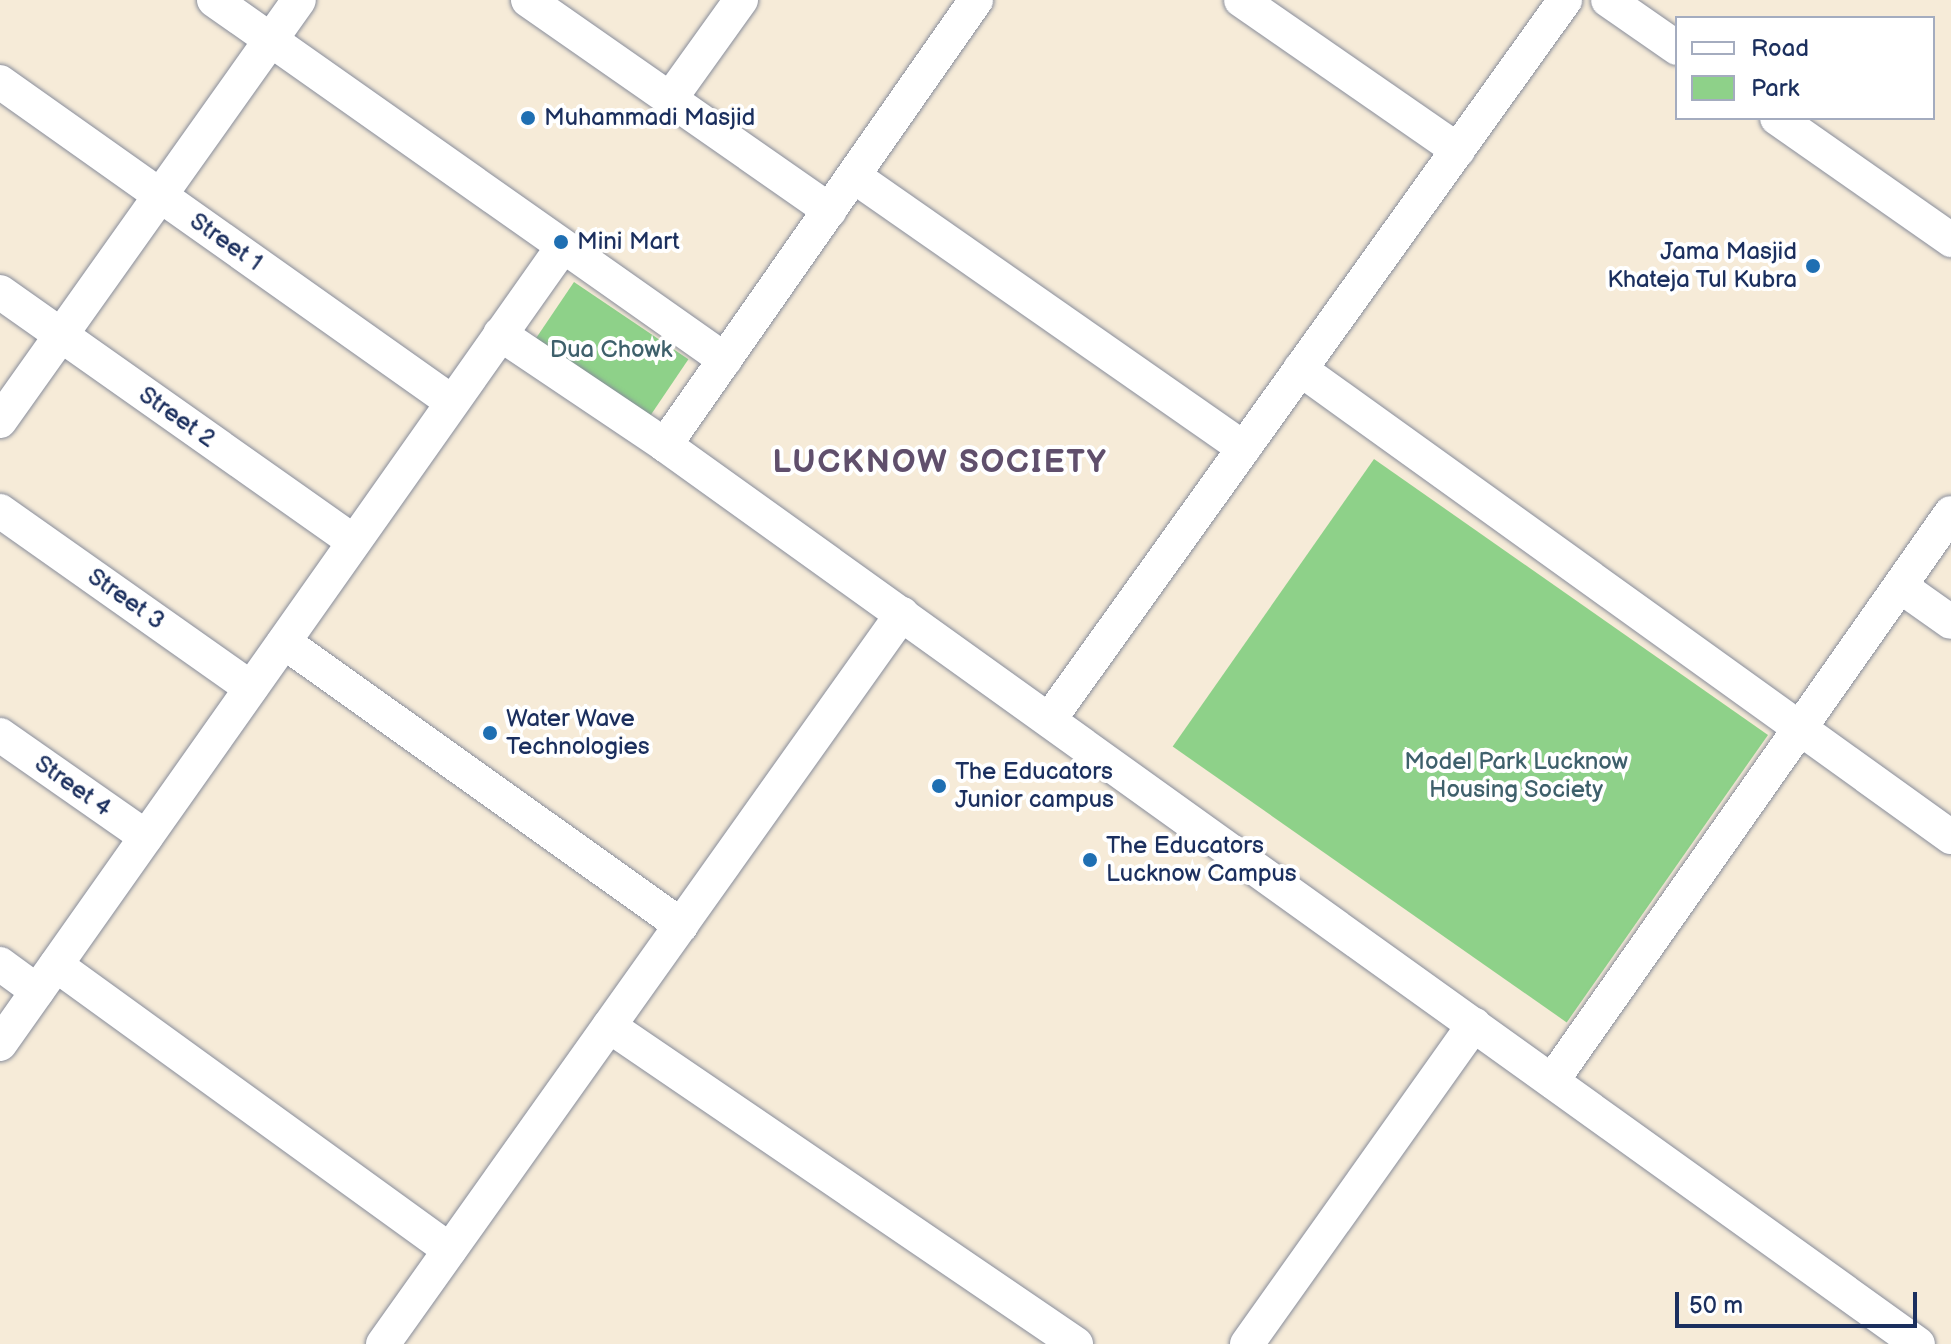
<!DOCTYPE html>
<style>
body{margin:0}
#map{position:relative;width:1951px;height:1344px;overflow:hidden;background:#f6ebd8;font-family:"Balsamiq Sans",sans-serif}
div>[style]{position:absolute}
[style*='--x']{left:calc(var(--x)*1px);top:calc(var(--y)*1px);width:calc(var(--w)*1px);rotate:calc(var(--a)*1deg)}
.green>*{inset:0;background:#8ed189;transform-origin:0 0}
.roads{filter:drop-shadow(0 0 2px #888d9b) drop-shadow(0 0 2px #888d9b)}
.minor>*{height:34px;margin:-17px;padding:0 17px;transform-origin:17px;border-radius:17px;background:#fff}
.dots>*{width:22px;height:22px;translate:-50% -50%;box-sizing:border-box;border:4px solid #fff;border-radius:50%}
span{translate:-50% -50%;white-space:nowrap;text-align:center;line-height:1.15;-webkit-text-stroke:8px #fff;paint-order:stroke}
.poi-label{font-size:24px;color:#1b2f5e}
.left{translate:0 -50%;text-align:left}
.right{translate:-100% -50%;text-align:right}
.street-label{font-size:24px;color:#1b2f5e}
.park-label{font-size:24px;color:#3e606b}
.district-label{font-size:32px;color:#604f6c;font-weight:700;letter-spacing:2px}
.legend{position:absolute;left:1675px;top:16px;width:260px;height:104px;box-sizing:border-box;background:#fff;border:2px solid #a4acbf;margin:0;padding:10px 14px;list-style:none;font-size:24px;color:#1b2f5e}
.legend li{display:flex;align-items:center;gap:16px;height:40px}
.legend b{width:40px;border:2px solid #a4acbf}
.scale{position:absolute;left:1675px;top:1292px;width:242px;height:36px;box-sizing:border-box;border:4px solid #1b2f5e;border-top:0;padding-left:10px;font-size:24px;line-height:28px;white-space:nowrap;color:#1b2f5e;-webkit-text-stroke:6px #fff;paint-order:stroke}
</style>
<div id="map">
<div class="green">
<i style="left:574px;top:282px;width:138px;height:71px;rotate:34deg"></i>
<i style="left:1374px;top:459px;width:481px;height:351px;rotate:35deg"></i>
</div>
<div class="roads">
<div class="minor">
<i style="--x:214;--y:0;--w:625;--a:35.16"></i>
<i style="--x:528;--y:0;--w:368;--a:34.9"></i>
<i style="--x:1241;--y:0;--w:264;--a:34.7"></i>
<i style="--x:1608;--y:0;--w:84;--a:34.8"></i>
<i style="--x:0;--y:82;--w:554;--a:35.3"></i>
<i style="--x:670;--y:99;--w:122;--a:-54.4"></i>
<i style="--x:1777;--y:118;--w:213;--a:35"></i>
<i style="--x:855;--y:177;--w:474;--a:34.9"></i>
<i style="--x:0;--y:292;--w:433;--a:35.2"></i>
<i style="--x:500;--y:334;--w:199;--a:33.9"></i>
<i style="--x:665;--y:445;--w:1542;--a:35.66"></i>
<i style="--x:1300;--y:369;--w:802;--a:35.71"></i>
<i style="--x:0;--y:421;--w:516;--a:-54.62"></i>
<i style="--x:665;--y:445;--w:543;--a:-55.05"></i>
<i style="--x:0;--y:511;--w:307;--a:35.2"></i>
<i style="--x:1900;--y:586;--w:62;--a:35.2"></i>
<i style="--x:284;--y:642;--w:488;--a:35.5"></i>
<i style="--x:1049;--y:720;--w:886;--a:-54.37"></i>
<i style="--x:0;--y:735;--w:178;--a:34.9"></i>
<i style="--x:0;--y:964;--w:46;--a:36.1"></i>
<i style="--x:56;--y:965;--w:486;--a:35.9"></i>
<i style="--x:609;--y:1026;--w:565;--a:34.25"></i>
<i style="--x:0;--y:1044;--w:973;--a:-54.79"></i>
<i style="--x:1552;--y:1081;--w:694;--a:-54.91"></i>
<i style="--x:383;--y:1344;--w:896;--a:-54.59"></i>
<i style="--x:1247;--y:1344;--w:392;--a:-54.6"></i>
</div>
</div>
<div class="dots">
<i style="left:528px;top:118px;background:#1f6fb2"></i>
<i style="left:561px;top:242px;background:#1f6fb2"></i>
<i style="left:1813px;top:266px;background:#1f6fb2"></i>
<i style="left:490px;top:733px;background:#1f6fb2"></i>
<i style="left:939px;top:786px;background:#1f6fb2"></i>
<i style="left:1090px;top:860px;background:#1f6fb2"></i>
</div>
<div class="poi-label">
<span class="left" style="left:544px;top:118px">Muhammadi Masjid</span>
<span class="left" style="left:577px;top:242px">Mini Mart</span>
<span class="right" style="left:1797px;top:266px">Jama Masjid<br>Khateja Tul Kubra</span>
<span class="left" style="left:506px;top:733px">Water Wave<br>Technologies</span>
<span class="left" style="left:955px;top:786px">The Educators<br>Junior campus</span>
<span class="left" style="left:1106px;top:860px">The Educators<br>Lucknow Campus</span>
</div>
<div class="street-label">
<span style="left:226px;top:242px;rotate:35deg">Street 1</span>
<span style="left:177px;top:417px;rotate:35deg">Street 2</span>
<span style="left:126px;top:599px;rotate:35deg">Street 3</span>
<span style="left:73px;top:786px;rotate:35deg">Street 4</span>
</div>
<div class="park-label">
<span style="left:611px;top:350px">Dua Chowk</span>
<span style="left:1516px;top:776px">Model Park Lucknow<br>Housing Society</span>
</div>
<div class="district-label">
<span style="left:940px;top:463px">LUCKNOW SOCIETY</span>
</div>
<ul class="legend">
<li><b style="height:10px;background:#fff"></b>Road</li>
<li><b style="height:22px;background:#8ed189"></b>Park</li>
</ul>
<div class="scale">50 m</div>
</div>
